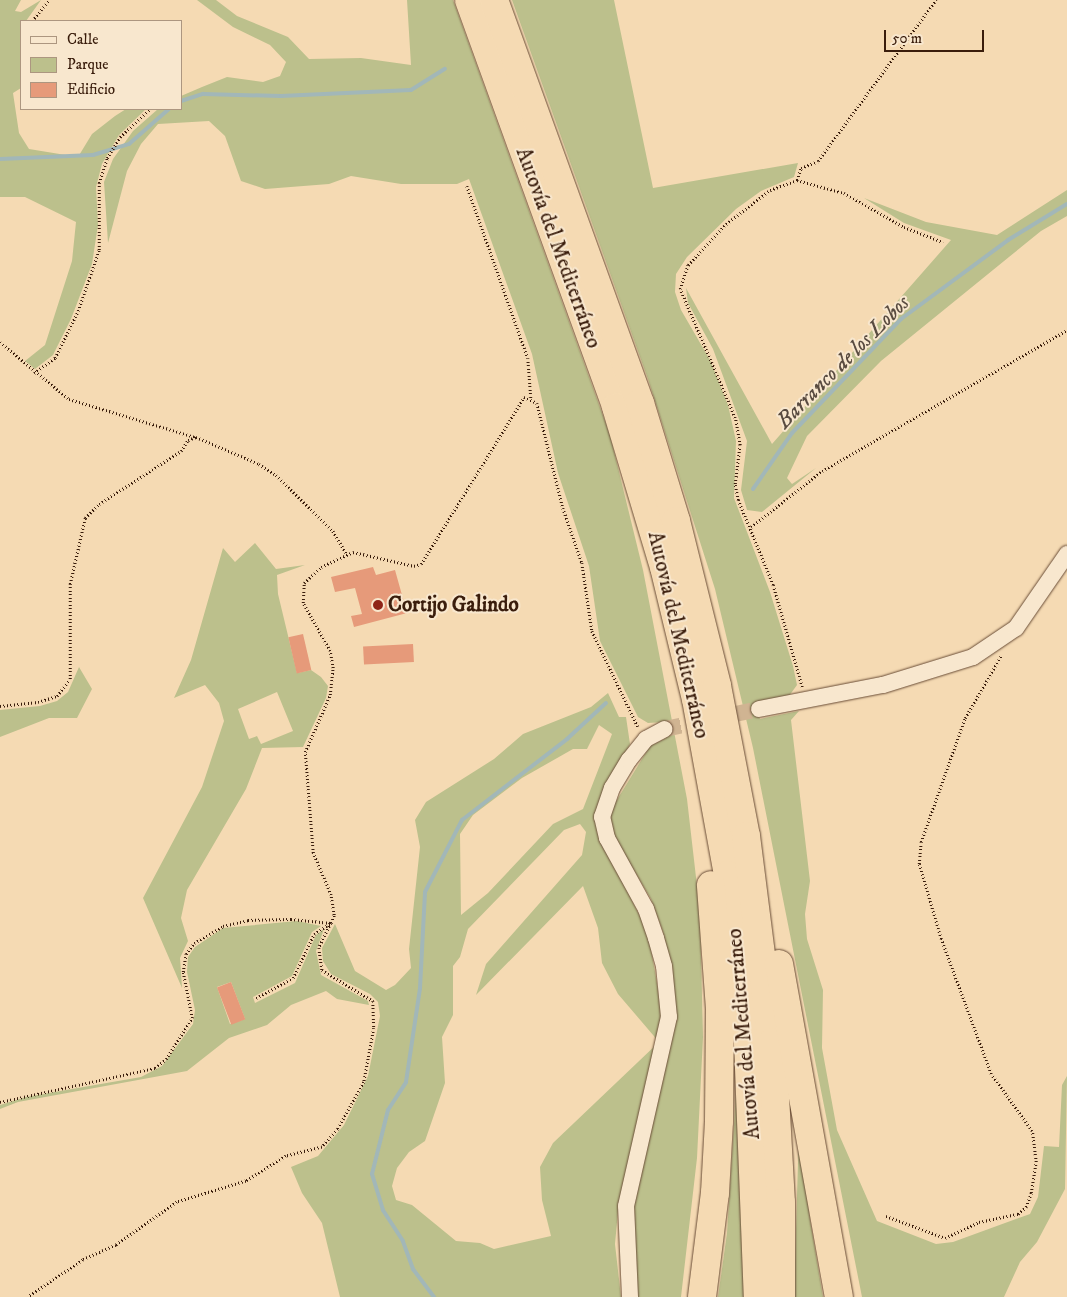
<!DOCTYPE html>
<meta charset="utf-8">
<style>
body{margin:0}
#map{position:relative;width:1067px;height:1297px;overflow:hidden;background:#f5dab3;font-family:"IM FELL DW Pica",serif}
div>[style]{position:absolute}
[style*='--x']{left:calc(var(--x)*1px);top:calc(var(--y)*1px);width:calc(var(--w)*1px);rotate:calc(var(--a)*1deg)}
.green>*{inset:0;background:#bcc08c}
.stream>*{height:4px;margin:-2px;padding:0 2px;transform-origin:2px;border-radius:2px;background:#a2b7b8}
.building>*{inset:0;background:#e69a7a;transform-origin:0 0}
.minor-tunnel>*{height:16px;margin-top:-8px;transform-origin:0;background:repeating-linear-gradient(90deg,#d0b492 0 16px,transparent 0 24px)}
.path>*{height:2.5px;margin-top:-1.25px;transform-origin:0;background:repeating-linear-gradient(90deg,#3a1d0c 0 1px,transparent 0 3.5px)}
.roads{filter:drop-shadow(0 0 1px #694c36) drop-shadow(0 0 1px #694c36)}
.minor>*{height:16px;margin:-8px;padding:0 8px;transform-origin:8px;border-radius:8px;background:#f8e7ce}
.motorway>*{height:28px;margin:-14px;padding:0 14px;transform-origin:14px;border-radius:14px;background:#f5dab3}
.dots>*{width:14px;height:14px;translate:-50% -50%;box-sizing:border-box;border:2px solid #f8e7ce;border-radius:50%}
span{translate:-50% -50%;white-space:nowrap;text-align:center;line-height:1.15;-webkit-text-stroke:4px #f8e7ce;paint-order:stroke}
.street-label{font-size:21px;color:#3a1d0c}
.poi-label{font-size:21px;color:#3a1d0c;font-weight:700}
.left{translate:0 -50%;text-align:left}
.water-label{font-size:22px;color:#594b40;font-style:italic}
.legend{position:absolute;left:20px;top:20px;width:162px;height:90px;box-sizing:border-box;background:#f8e7ce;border:1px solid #ac9680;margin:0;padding:6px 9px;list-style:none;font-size:15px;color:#3a1d0c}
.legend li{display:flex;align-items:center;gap:10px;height:25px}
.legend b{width:25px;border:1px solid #ac9680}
.scale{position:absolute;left:884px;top:30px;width:100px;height:22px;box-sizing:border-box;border:2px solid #3a1d0c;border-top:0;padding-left:6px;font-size:15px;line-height:18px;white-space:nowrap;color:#3a1d0c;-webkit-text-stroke:4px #f8e7ce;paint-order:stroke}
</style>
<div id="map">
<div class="green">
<i style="clip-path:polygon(0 0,21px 0,15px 11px,21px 12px,41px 0,26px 21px,21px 21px,21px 88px,13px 93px,19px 133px,29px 149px,78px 157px,92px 134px,115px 116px,126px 109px,146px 109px,119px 135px,102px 164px,96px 187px,98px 225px,92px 264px,71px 319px,53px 355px,35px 369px,25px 361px,45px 345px,72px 261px,76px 222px,25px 197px,0 197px)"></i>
<i style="clip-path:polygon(197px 0,216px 0,237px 16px,288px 37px,309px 59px,361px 58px,411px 65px,407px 0,453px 0,610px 435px,643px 570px,687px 799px,700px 912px,703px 1037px,697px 1158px,681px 1297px,635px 1297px,631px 1214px,676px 1008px,663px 932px,651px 899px,610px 830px,607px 816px,650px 746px,666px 738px,664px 722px,648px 723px,638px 717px,600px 641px,589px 566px,558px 473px,532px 354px,469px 179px,457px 184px,401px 184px,351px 176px,329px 184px,265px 189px,241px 181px,225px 136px,209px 121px,158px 124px,141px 144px,127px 171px,108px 243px,104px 182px,113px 159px,133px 131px,158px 109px,181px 109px,181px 96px,202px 87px,227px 77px,263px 82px,280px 76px,286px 62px,270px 45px,233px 27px)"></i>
<i style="clip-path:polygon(512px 0,614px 0,653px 188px,798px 163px,794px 177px,761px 191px,736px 209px,687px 257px,676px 274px,675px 292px,681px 310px,710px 360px,728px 405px,736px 441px,734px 498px,770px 592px,793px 666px,797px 685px,789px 696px,755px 704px,760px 719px,799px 711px,791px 720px,810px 881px,805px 914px,807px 939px,823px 990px,822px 1048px,837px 1130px,877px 1221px,936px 1244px,953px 1242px,1030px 1214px,1038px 1197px,1044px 1146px,1059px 1147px,1062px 1085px,1067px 1076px,1065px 1189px,1037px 1242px,1020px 1262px,1004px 1297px,862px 1297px,753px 748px,715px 589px,648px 379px)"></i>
<i style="clip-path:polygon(1067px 190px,1067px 216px,1041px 231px,881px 361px,807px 436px,787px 478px,792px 484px,816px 468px,762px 512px,747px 510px,741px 490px,747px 441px,713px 349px,688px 303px,686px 288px,772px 444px,951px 240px,904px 223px,864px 198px,926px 222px,997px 235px)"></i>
<i style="clip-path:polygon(evenodd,255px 543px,276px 569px,305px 565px,277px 575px,278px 594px,297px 673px,311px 670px,321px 677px,328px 686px,326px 698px,303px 747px,262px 748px,246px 789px,187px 890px,181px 918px,188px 941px,180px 958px,182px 988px,143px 898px,202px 787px,224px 721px,219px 703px,205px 685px,174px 698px,191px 660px,223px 548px,235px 562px,255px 543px,277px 692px,293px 731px,261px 744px,257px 736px,249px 739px,238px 709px,277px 692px)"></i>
<i style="clip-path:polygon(79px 667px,92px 689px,77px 718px,49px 718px,0 737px,0 710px,40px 706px,57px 701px,68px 692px)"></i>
<i style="clip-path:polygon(evenodd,608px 693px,619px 717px,626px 717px,630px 744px,598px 808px,597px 832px,648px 932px,662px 1012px,659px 1042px,618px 1211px,615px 1244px,621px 1297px,340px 1297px,322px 1223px,302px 1193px,291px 1167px,318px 1156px,344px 1125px,368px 1076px,380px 1016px,378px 1002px,370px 994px,331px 974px,323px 961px,322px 948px,335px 924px,355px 971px,386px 990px,395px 985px,411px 968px,409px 949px,420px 847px,415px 820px,426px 802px,494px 759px,523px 734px,591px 707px,608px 693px,599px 725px,612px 734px,583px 809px,553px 824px,488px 893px,461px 915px,460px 834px,473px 815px,522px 778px,573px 749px,587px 749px,599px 725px,608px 693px,580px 824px,586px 832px,582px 855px,486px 964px,476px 995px,583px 886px,598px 928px,602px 963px,618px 994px,659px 1042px,553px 1143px,540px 1167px,542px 1200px,551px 1236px,494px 1249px,480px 1243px,456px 1241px,412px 1205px,396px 1200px,392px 1186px,397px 1168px,409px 1152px,425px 1141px,445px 1083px,442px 1037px,453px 1015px,453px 966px,460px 957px,468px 929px,564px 830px,580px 824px)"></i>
<i style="clip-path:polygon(evenodd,297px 921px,321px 926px,312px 932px,292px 976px,253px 997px,255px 1003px,295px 983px,316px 935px,324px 929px,316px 951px,321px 975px,368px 1001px,369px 1005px,337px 999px,326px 991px,291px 1005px,267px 1025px,229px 1038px,187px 1071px,18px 1102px,0 1109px,0 1105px,26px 1097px,141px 1077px,162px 1066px,193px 1024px,195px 1010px,187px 972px,188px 957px,195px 947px,223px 928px,297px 921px,231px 982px,245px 1019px,230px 1024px,217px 987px,231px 982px)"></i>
<i style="clip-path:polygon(737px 1077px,746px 1297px,718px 1297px,727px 1233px)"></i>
<i style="clip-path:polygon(799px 1128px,810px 1219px,823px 1297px,794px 1297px)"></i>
</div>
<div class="stream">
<i style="--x:181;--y:101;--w:23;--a:-18"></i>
<i style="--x:203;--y:94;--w:78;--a:1.5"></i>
<i style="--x:281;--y:96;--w:130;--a:-2.6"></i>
<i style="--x:411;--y:90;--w:40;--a:-32"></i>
<i style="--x:0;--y:159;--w:93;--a:-2.5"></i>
<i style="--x:93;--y:155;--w:38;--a:-17"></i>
<i style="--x:129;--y:144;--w:53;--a:-41.2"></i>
<i style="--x:753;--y:489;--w:68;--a:-55.1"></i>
<i style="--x:792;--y:433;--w:158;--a:-46.3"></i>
<i style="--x:901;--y:319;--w:133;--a:-36.4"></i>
<i style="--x:1008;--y:240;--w:69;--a:-31.4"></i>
<i style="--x:434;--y:1297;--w:35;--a:-127"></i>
<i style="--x:413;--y:1269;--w:30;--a:-110"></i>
<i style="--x:403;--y:1241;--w:37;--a:-123"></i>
<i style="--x:383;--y:1210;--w:38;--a:-107"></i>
<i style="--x:372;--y:1174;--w:66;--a:-76"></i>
<i style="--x:388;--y:1110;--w:33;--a:-57"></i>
<i style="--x:406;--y:1082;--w:95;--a:-81.5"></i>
<i style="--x:420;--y:988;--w:96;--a:-87"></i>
<i style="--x:425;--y:892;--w:81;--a:-62.8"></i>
<i style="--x:462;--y:820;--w:133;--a:-37.6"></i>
<i style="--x:567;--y:739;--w:53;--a:-42.7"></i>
</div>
<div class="building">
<i style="clip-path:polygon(373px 567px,376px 575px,395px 570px,407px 613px,354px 627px,351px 616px,362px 614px,355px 588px,335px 592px,331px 577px)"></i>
<i style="left:303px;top:634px;width:37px;height:15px;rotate:77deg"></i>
<i style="left:413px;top:644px;width:18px;height:50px;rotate:87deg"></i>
<i style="left:231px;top:982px;width:40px;height:15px;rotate:69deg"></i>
</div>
<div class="minor-tunnel">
<i style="--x:665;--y:729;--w:96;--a:-12"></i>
</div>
<div class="path">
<i style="--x:32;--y:21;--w:27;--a:-51"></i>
<i style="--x:797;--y:180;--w:49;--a:15.5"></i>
<i style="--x:844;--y:193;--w:69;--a:29.5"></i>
<i style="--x:904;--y:227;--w:42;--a:21"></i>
<i style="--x:467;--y:186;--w:182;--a:70.5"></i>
<i style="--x:528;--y:358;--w:40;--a:85.7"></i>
<i style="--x:0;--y:342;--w:89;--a:39.6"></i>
<i style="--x:69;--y:399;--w:132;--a:16.8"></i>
<i style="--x:34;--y:373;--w:26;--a:-36"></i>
<i style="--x:55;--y:358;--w:52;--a:-63.9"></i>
<i style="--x:78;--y:311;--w:65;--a:-71"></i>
<i style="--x:99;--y:250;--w:67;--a:-90"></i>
<i style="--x:99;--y:183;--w:26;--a:-72"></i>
<i style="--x:107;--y:158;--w:25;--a:-58"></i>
<i style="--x:120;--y:137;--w:41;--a:-43"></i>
<i style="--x:751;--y:527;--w:90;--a:-38.3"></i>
<i style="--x:822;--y:471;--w:283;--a:-29.9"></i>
<i style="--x:802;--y:687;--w:106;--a:-105.9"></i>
<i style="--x:773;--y:585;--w:92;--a:-112.4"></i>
<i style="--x:738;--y:500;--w:16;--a:-101"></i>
<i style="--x:735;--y:484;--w:39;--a:-83"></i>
<i style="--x:740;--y:445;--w:27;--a:-100"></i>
<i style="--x:735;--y:418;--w:140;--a:-113.1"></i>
<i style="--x:680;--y:289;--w:25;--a:-72"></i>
<i style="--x:688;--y:265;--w:56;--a:-47.2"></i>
<i style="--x:726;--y:224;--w:56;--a:-37.7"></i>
<i style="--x:770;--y:190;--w:29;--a:-20"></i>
<i style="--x:797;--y:180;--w:13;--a:-72"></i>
<i style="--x:801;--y:168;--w:18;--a:-22"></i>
<i style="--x:818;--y:161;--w:200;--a:-53.8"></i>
<i style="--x:0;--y:706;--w:38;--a:-6"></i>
<i style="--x:38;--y:702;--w:20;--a:-18"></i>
<i style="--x:57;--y:696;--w:21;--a:-53"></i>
<i style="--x:70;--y:679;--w:95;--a:-90"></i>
<i style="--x:70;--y:584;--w:68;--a:-77.2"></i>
<i style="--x:85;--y:518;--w:20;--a:-45"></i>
<i style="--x:99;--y:504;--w:98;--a:-32.9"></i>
<i style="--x:181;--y:451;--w:13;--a:-58"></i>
<i style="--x:188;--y:440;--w:9;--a:-21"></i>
<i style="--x:196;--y:437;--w:69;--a:23.2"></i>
<i style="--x:259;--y:464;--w:20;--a:33"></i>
<i style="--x:276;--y:475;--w:80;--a:44.5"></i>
<i style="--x:333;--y:531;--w:27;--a:59"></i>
<i style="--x:256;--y:998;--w:42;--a:-28.4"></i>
<i style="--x:293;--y:978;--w:49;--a:-64.5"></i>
<i style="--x:314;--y:934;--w:20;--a:-33"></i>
<i style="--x:331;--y:923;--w:9;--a:-69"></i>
<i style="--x:334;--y:915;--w:20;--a:-99"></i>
<i style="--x:331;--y:895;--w:46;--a:-113.2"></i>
<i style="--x:313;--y:853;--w:101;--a:-94.5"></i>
<i style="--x:305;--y:752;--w:62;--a:-66.3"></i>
<i style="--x:330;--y:695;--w:27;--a:-84"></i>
<i style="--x:333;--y:668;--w:17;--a:-100"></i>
<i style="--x:330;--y:651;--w:55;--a:-119.4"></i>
<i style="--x:303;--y:603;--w:20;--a:-87"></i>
<i style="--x:304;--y:583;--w:23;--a:-43"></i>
<i style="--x:321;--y:567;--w:35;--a:-25"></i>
<i style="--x:353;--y:552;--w:63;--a:12.9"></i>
<i style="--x:414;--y:566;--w:7;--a:-16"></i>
<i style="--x:421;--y:564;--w:196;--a:-58.3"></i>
<i style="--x:524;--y:397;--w:14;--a:25"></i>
<i style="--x:537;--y:403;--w:108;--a:76.1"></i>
<i style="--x:563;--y:508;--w:58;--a:70.9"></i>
<i style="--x:582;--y:563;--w:69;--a:81.6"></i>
<i style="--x:592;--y:631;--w:106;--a:64.4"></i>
<i style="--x:0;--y:1102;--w:159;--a:-12.4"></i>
<i style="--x:155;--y:1068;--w:14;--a:-39"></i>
<i style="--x:166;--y:1059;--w:49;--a:-57.6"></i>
<i style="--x:192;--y:1018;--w:47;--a:-101.1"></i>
<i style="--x:183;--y:972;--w:18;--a:-81"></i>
<i style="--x:186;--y:954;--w:14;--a:-54"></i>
<i style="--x:194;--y:943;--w:34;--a:-30"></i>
<i style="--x:223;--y:926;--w:26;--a:-13"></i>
<i style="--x:248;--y:920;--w:43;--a:-1.3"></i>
<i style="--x:291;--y:919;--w:40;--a:5.7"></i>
<i style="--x:331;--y:923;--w:28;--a:116"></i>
<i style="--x:319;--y:948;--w:22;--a:82"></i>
<i style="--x:322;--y:970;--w:60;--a:31.3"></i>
<i style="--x:373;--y:1001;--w:27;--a:88"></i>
<i style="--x:374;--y:1028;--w:55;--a:100.5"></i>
<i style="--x:364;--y:1082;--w:54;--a:119"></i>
<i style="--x:338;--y:1129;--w:24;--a:132"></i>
<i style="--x:322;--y:1147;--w:37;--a:166"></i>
<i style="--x:286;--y:1156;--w:47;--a:148"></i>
<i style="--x:246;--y:1181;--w:72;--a:163.1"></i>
<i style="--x:177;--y:1202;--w:75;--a:144.8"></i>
<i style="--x:116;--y:1245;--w:36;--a:156"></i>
<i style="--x:83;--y:1260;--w:66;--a:146.1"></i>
<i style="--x:886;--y:1216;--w:63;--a:20.4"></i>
<i style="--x:945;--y:1238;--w:38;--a:-25"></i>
<i style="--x:979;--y:1222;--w:40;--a:-12"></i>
<i style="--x:1018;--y:1214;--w:11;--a:-41"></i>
<i style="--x:1026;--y:1207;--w:15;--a:-70"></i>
<i style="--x:1031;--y:1193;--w:31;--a:-81"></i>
<i style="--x:1036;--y:1162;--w:31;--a:-97"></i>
<i style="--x:1032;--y:1131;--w:70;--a:-125.7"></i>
<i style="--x:991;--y:1074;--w:144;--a:-110.3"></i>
<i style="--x:941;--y:939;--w:78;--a:-106.3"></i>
<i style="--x:919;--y:864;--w:22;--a:-85"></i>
<i style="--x:921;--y:842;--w:132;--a:-70.5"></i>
<i style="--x:965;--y:718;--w:72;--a:-59.9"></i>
</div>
<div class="roads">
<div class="minor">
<i style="--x:759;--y:709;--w:126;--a:-11"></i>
<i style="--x:883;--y:685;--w:94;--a:-17.3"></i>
<i style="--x:973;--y:657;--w:52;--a:-34"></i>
<i style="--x:1016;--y:628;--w:90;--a:-55.4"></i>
<i style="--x:630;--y:1297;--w:91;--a:-92.5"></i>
<i style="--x:626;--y:1206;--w:194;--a:-77.2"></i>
<i style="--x:669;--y:1017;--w:51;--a:-95.6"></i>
<i style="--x:664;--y:966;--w:29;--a:-106"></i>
<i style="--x:656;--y:938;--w:31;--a:-109"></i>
<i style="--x:646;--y:909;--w:81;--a:-118.8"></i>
<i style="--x:607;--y:838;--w:22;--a:-103"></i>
<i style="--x:602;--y:817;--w:31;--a:-71"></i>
<i style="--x:612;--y:788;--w:33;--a:-59"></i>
<i style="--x:629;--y:760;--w:27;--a:-51"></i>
<i style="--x:646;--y:739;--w:21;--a:-28"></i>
</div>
<div class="motorway">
<i style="--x:469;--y:0;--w:433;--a:70.1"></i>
<i style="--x:616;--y:407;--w:167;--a:73.3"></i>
<i style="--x:664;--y:567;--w:136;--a:76.4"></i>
<i style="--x:696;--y:699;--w:179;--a:79.7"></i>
<i style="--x:728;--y:875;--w:168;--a:83.2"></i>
<i style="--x:748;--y:1042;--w:255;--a:87.8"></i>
<i style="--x:494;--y:0;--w:429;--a:70.1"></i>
<i style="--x:640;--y:403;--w:123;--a:73"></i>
<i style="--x:676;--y:521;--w:170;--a:76"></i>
<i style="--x:717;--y:686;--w:153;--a:79.1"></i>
<i style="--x:746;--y:836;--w:208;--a:82.8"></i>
<i style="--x:772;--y:1042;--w:161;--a:86.8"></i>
<i style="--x:781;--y:1203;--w:94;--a:90"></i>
<i style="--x:779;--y:964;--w:338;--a:79.8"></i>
<i style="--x:702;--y:1297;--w:105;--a:-82.9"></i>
<i style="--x:715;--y:1193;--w:72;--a:-86.8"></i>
<i style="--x:719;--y:1121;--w:112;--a:-89.5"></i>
<i style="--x:720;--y:1009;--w:124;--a:-94.2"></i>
</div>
</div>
<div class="dots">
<i style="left:378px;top:605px;background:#8f2418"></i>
</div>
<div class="street-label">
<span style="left:558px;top:248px;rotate:70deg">Autovía del Mediterráneo</span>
<span style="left:678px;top:635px;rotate:77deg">Autovía del Mediterráneo</span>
<span style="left:744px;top:1034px;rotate:-95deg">Autovía del Mediterráneo</span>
</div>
<div class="poi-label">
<span class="left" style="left:388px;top:605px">Cortijo Galindo</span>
</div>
<div class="water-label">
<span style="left:843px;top:362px;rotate:-45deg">Barranco de los Lobos</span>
</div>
<ul class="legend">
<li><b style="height:6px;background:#f8e7ce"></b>Calle</li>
<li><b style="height:14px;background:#bcc08c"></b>Parque</li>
<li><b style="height:14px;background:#e69a7a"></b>Edificio</li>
</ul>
<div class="scale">50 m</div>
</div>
